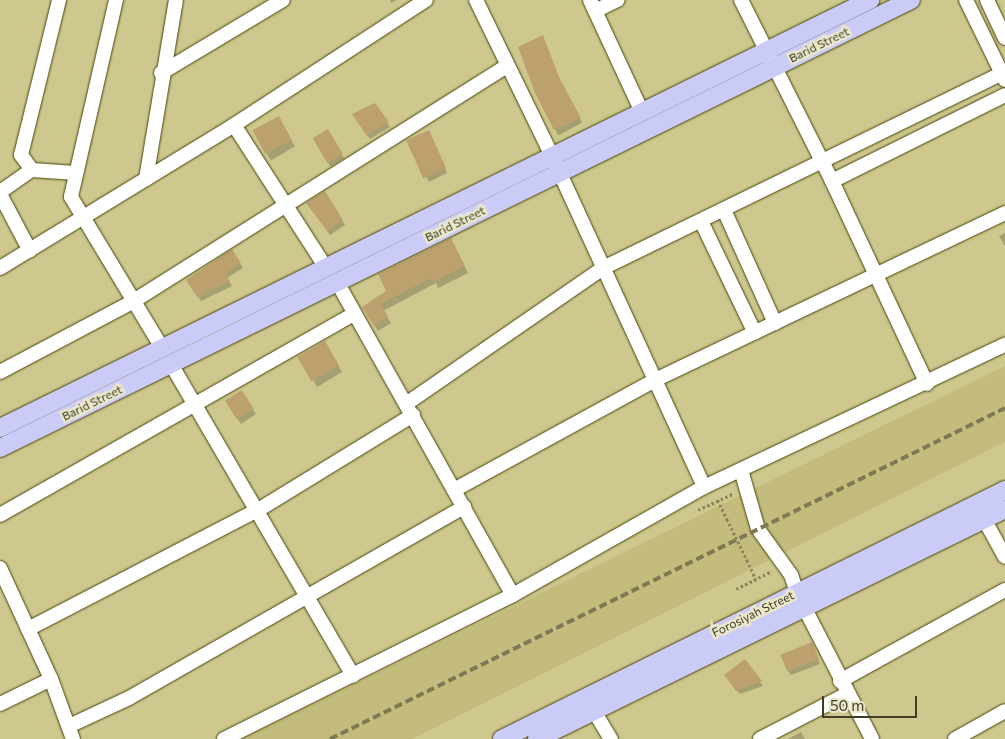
<!DOCTYPE html>
<style>
body{margin:0}
#map{position:relative;width:1005px;height:739px;overflow:hidden;background:#cec88f;font-family:Commissioner,sans-serif}
div>[style]{position:absolute}
[style*='--x']{left:calc(var(--x)*1px);top:calc(var(--y)*1px);width:calc(var(--w)*1px);rotate:calc(var(--a)*1deg)}
.built>*{inset:0;background:#c4bc7c}
.shadow>*{inset:0;background:#0003;transform-origin:0 0}
.building>*{inset:0;background:#bca16e;transform-origin:0 0}
.path>*{height:2.5px;margin-top:-1.25px;transform-origin:0;background:repeating-linear-gradient(90deg,#87835b 0 2.5px,transparent 0 5px)}
.roads{filter:drop-shadow(0 0 1px #4a4408) drop-shadow(0 0 1px #4a4408)}
.minor>*{height:14px;margin:-7px;padding:0 7px;transform-origin:7px;border-radius:7px;background:#fff}
.major>*{height:18px;margin:-9px;padding:0 9px;transform-origin:9px;border-radius:9px;background:#cbcbf8}
.rail>*{height:4px;margin-top:-2px;transform-origin:0;background:repeating-linear-gradient(90deg,#7d7953 0 8px,transparent 0 12px)}
.path-bridge>*{height:2.5px;margin-top:-1.25px;transform-origin:0;background:repeating-linear-gradient(90deg,#87835b 0 2.5px,transparent 0 5px)}
span{translate:-50% -50%;white-space:nowrap;text-align:center;line-height:1.15;-webkit-text-stroke:5px #eae7cb;paint-order:stroke}
.street-label{font-size:12px;color:#403d26}
.scale{position:absolute;left:822px;top:696px;width:95px;height:22px;box-sizing:border-box;border:2px solid #403d26;border-top:0;padding-left:6px;font-size:15px;line-height:18px;white-space:nowrap;color:#403d26;-webkit-text-stroke:4px #eae7cb;paint-order:stroke}
</style>
<div id="map">
<div class="built">
<i style="clip-path:polygon(1005px 366px,1005px 442px,412px 739px,242px 739px)"></i>
</div>
<div class="shadow">
<i style="clip-path:polygon(390px 0,397px 0,391px 3px)"></i>
<i style="left:561px;top:83px;width:45px;height:27px;rotate:62deg"></i>
<i style="clip-path:polygon(374px 104px,390px 127px,370px 139px,354px 114px)"></i>
<i style="left:278px;top:117px;width:34px;height:28px;rotate:60deg"></i>
<i style="left:327px;top:130px;width:33px;height:16px;rotate:59deg"></i>
<i style="clip-path:polygon(431px 136px,447px 173px,429px 182px,408px 141px)"></i>
<i style="clip-path:polygon(325px 193px,345px 225px,330px 235px,310px 207px)"></i>
<i style="clip-path:polygon(1005px 233px,1005px 246px,999px 236px)"></i>
<i style="clip-path:polygon(454px 246px,468px 273px,438px 288px,436px 283px,383px 311px,391px 323px,378px 331px,367px 314px,388px 291px)"></i>
<i style="clip-path:polygon(232px 251px,243px 268px,227px 278px,232px 286px,201px 301px,188px 281px)"></i>
<i style="left:324px;top:342px;width:35px;height:29px;rotate:59deg"></i>
<i style="clip-path:polygon(242px 392px,256px 414px,241px 424px,229px 406px)"></i>
<i style="clip-path:polygon(814px 648px,820px 664px,791px 675px,788px 671px)"></i>
<i style="clip-path:polygon(745px 661px,763px 686px,740px 694px,728px 679px)"></i>
<i style="clip-path:polygon(801px 732px,805px 739px,788px 739px)"></i>
</div>
<div class="building">
<i style="clip-path:polygon(543px 35px,559px 77px,581px 118px,554px 130px,535px 93px,518px 47px)"></i>
<i style="clip-path:polygon(375px 103px,389px 122px,367px 136px,352px 114px)"></i>
<i style="left:279px;top:116px;width:27px;height:30px;rotate:62deg"></i>
<i style="left:328px;top:129px;width:29px;height:18px;rotate:59deg"></i>
<i style="left:429px;top:130px;width:42px;height:25px;rotate:66deg"></i>
<i style="clip-path:polygon(325px 191px,343px 220px,327px 231px,306px 203px)"></i>
<i style="clip-path:polygon(451px 238px,465px 266px,434px 282px,431px 278px,380px 304px,388px 316px,374px 326px,362px 307px,386px 291px,378px 274px)"></i>
<i style="clip-path:polygon(232px 249px,241px 263px,225px 274px,230px 281px,197px 297px,186px 280px)"></i>
<i style="left:325px;top:341px;width:28px;height:32px;rotate:60deg"></i>
<i style="left:242px;top:390px;width:22px;height:20px;rotate:58deg"></i>
<i style="left:812px;top:642px;width:18px;height:34px;rotate:68deg"></i>
<i style="clip-path:polygon(745px 659px,762px 681px,736px 691px,724px 675px)"></i>
</div>
<div class="path">
<i style="--x:718;--y:500;--w:21;--a:65"></i>
<i style="--x:698;--y:510;--w:40;--a:-25"></i>
<i style="--x:747;--y:560;--w:21;--a:65"></i>
<i style="--x:736;--y:589;--w:40;--a:-26.6"></i>
</div>
<div class="roads">
<div class="minor">
<i style="--x:116;--y:0;--w:202;--a:102.9"></i>
<i style="--x:71;--y:197;--w:176;--a:58.9"></i>
<i style="--x:476;--y:0;--w:174;--a:64"></i>
<i style="--x:552;--y:156;--w:364;--a:65.3"></i>
<i style="--x:590;--y:0;--w:123;--a:65.1"></i>
<i style="--x:741;--y:0;--w:203;--a:63.3"></i>
<i style="--x:832;--y:181;--w:224;--a:64.9"></i>
<i style="--x:966;--y:0;--w:89;--a:64"></i>
<i style="--x:987;--y:0;--w:42;--a:64.7"></i>
<i style="--x:595;--y:11;--w:25;--a:-26"></i>
<i style="--x:161;--y:73;--w:142;--a:-30.9"></i>
<i style="--x:234;--y:125;--w:170;--a:57.2"></i>
<i style="--x:32;--y:170;--w:19;--a:-126"></i>
<i style="--x:21;--y:155;--w:160;--a:-76.2"></i>
<i style="--x:146;--y:179;--w:181;--a:-80.5"></i>
<i style="--x:832;--y:181;--w:193;--a:-26.4"></i>
<i style="--x:0;--y:192;--w:39;--a:-35"></i>
<i style="--x:32;--y:170;--w:44;--a:3.9"></i>
<i style="--x:0;--y:194;--w:64;--a:62.2"></i>
<i style="--x:724;--y:210;--w:124;--a:65.7"></i>
<i style="--x:701;--y:221;--w:124;--a:64.3"></i>
<i style="--x:0;--y:268;--w:274;--a:-31.4"></i>
<i style="--x:234;--y:125;--w:229;--a:-33.1"></i>
<i style="--x:337;--y:282;--w:359;--a:60.7"></i>
<i style="--x:171;--y:364;--w:361;--a:59.7"></i>
<i style="--x:0;--y:372;--w:149;--a:-27.9"></i>
<i style="--x:132;--y:302;--w:443;--a:-32.2"></i>
<i style="--x:406;--y:404;--w:239;--a:-34.6"></i>
<i style="--x:603;--y:268;--w:443;--a:-26"></i>
<i style="--x:741;--y:470;--w:61;--a:73.9"></i>
<i style="--x:758;--y:529;--w:57;--a:54.3"></i>
<i style="--x:791;--y:575;--w:18;--a:71"></i>
<i style="--x:454;--y:490;--w:229;--a:-28.7"></i>
<i style="--x:655;--y:380;--w:388;--a:-25.5"></i>
<i style="--x:0;--y:515;--w:407;--a:-29.6"></i>
<i style="--x:984;--y:519;--w:43;--a:61.1"></i>
<i style="--x:0;--y:568;--w:122;--a:65.3"></i>
<i style="--x:51;--y:679;--w:64;--a:69.9"></i>
<i style="--x:804;--y:607;--w:148;--a:62.7"></i>
<i style="--x:28;--y:629;--w:259;--a:-27.4"></i>
<i style="--x:258;--y:510;--w:182;--a:-31.5"></i>
<i style="--x:840;--y:681;--w:188;--a:-28.9"></i>
<i style="--x:0;--y:704;--w:57;--a:-26.1"></i>
<i style="--x:594;--y:711;--w:33;--a:59"></i>
<i style="--x:69;--y:726;--w:66;--a:-25"></i>
<i style="--x:129;--y:698;--w:386;--a:-29.7"></i>
<i style="--x:224;--y:739;--w:323;--a:-26.5"></i>
<i style="--x:513;--y:595;--w:219;--a:-29.5"></i>
<i style="--x:704;--y:487;--w:333;--a:-25.3"></i>
<i style="--x:760;--y:739;--w:98;--a:-27.3"></i>
<i style="--x:955;--y:739;--w:57;--a:-29.2"></i>
</div>
<div class="major">
<i style="--x:0;--y:428;--w:970;--a:-26.2"></i>
<i style="--x:0;--y:448;--w:1015;--a:-26.19"></i>
<i style="--x:502;--y:739;--w:561;--a:-26.34"></i>
<i style="--x:537;--y:739;--w:521;--a:-26.17"></i>
</div>
</div>
<div class="rail">
<i style="--x:330;--y:739;--w:752;--a:-26.12"></i>
</div>
<div class="path-bridge">
<i style="--x:727;--y:519;--w:46;--a:64"></i>
</div>
<div class="street-label">
<span style="left:819px;top:45px;rotate:-26deg">Barid Street</span>
<span style="left:455px;top:224px;rotate:-26deg">Barid Street</span>
<span style="left:92px;top:403px;rotate:-26deg">Barid Street</span>
<span style="left:753px;top:614px;rotate:-26deg">Forosiyah Street</span>
</div>
<div class="scale">50 m</div>
</div>
